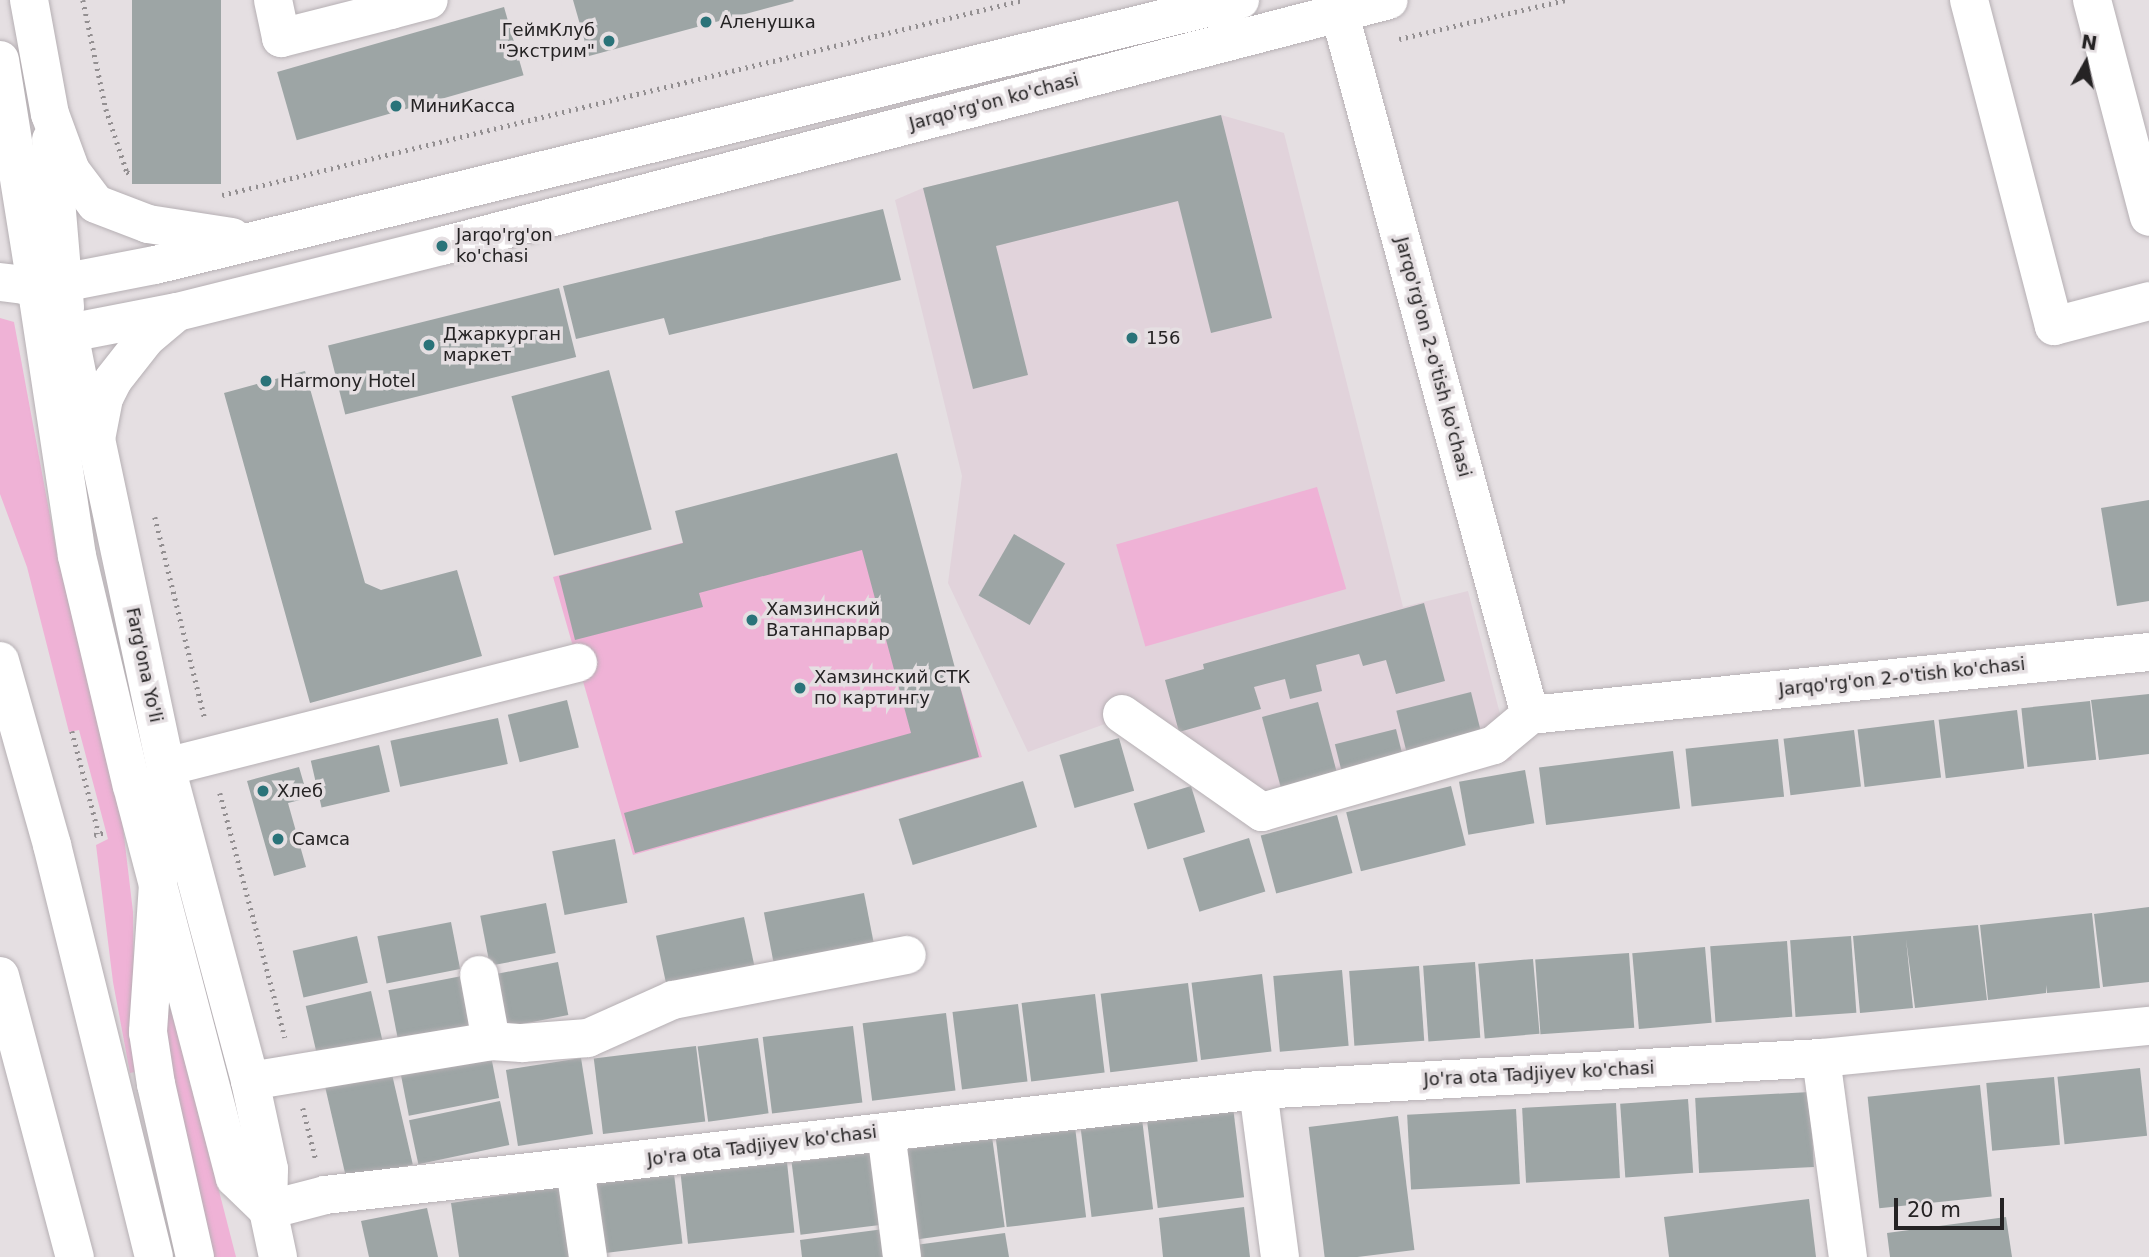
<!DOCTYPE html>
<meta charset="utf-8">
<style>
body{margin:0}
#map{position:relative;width:2149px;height:1257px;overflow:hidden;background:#e5dfe2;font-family:"DejaVu Sans",sans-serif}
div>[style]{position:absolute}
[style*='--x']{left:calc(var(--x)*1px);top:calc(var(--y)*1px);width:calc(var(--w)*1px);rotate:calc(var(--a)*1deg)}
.built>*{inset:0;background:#e1d3db}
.green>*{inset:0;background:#efb2d6;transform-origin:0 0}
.building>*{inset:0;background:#9da5a5;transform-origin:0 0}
.path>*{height:4.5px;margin-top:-2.25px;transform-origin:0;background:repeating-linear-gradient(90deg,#938f91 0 2px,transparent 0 7px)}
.roads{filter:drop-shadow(0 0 2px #b6b0b4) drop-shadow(0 0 2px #b6b0b4)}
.minor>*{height:38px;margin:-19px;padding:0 19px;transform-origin:19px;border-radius:19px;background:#fff}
.major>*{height:38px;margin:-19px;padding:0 19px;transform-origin:19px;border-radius:19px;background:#fff}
.dots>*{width:19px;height:19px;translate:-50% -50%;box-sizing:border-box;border:4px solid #e5dfe2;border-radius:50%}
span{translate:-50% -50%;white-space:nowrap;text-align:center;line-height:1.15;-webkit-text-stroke:7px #e5dfe2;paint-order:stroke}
.poi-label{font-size:18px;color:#252324}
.left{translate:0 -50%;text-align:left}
.right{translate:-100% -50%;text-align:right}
.street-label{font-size:18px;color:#252324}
.north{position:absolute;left:2051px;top:28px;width:70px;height:70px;-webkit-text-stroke:5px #e5dfe2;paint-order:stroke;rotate:9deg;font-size:19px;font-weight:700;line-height:28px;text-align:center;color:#252324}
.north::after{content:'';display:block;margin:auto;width:24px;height:32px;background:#252324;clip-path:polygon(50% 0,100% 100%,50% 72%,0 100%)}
.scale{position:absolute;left:1894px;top:1198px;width:110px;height:32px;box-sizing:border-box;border:4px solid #252324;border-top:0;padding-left:9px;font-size:21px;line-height:24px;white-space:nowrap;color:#252324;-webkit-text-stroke:5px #e5dfe2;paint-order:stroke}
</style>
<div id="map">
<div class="built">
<i style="clip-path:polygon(1221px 115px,1284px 133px,1403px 607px,1468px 591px,1512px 760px,1260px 825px,1113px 721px,1028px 752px,948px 583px,962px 476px,895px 200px,923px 188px)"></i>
</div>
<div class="green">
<i style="clip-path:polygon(0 318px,14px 322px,58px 559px,122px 819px,133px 912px,135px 1072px,130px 1073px,113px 982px,96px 845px,108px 839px,79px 730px,69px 732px,27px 567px,0 494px)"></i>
<i style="clip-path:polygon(890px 461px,982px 757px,633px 855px,553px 577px,685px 542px)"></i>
<i style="left:1317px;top:487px;width:106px;height:209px;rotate:74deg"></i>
<i style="clip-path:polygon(164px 977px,236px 1257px,213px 1257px,165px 1062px)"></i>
</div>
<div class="building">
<i style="left:132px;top:0;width:89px;height:184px"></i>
<i style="clip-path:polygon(573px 0,793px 0,794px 1px,589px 56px)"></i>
<i style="left:504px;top:7px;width:71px;height:236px;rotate:74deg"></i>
<i style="clip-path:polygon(1221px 115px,1272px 318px,1211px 333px,1178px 201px,996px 246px,1028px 375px,973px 389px,923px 188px)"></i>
<i style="clip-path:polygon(883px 209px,901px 280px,669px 335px,664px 318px,576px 339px,563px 286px)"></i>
<i style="left:559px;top:288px;width:71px;height:238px;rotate:76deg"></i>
<i style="left:609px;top:370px;width:165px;height:101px;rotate:75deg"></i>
<i style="clip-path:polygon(305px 371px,365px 583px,381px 590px,457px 570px,482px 656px,310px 703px,224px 393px)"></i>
<i style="clip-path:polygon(897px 453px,979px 757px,635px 853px,624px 813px,911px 733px,862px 550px,699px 593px,703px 607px,575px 640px,559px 576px,683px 543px,675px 511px)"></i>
<i style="clip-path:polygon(2149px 500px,2149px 601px,2117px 606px,2101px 508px)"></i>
<i style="left:1014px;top:534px;width:59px;height:71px;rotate:30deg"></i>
<i style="clip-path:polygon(1424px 603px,1445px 681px,1396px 694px,1386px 660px,1363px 666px,1359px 654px,1316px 665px,1322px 691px,1290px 699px,1285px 679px,1254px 687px,1261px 709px,1179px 732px,1165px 680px,1204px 669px,1203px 664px)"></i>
<i style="left:1471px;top:692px;width:50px;height:77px;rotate:76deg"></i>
<i style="clip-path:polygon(2149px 694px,2149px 754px,2099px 760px,2091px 700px)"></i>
<i style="left:567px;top:700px;width:49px;height:61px;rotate:76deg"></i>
<i style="left:2090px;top:701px;width:59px;height:69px;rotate:84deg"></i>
<i style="left:1318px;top:702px;width:76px;height:58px;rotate:75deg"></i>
<i style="left:2017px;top:710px;width:59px;height:79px;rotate:83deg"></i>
<i style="left:498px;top:718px;width:47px;height:110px;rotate:78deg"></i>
<i style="left:1934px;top:720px;width:58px;height:77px;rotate:83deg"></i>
<i style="left:1396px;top:729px;width:30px;height:63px;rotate:76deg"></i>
<i style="left:1854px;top:730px;width:57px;height:71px;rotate:83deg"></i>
<i style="left:1119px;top:738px;width:55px;height:62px;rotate:74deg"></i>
<i style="left:1778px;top:739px;width:58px;height:93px;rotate:84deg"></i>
<i style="left:379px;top:745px;width:48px;height:70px;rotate:77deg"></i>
<i style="left:1673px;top:751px;width:58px;height:135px;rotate:83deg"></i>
<i style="clip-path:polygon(299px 767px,308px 798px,288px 803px,306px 867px,274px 876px,247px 781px)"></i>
<i style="left:1525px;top:770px;width:54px;height:67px;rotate:80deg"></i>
<i style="left:1023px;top:781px;width:48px;height:130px;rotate:73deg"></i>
<i style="left:1191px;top:786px;width:48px;height:60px;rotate:73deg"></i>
<i style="left:1451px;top:786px;width:61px;height:108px;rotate:76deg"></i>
<i style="left:1337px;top:815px;width:60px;height:79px;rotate:75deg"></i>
<i style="left:1249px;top:838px;width:56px;height:69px;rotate:73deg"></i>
<i style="left:615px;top:839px;width:65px;height:64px;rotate:79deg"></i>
<i style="left:864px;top:893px;width:54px;height:102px;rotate:79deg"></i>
<i style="left:546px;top:903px;width:51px;height:67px;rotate:79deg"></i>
<i style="clip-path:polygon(2149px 907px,2149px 982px,2103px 987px,2094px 914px)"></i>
<i style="clip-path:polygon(2092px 913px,2100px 988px,2047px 993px,2047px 985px,2046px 993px,1988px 1000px,1980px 925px)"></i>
<i style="left:744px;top:917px;width:55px;height:90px;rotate:78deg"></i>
<i style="left:451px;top:922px;width:48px;height:75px;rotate:79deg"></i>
<i style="clip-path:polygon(1978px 925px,1987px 1000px,1915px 1008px,1906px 939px,1913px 1008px,1860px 1013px,1853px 936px)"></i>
<i style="left:357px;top:936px;width:48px;height:66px;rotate:77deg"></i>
<i style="left:1851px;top:936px;width:77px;height:61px;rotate:86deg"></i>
<i style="left:1787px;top:941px;width:76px;height:77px;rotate:86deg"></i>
<i style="left:1705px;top:947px;width:76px;height:73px;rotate:85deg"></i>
<i style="left:1629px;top:953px;width:75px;height:94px;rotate:86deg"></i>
<i style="left:1533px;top:959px;width:75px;height:55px;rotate:85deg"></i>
<i style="left:558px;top:962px;width:54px;height:68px;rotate:79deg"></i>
<i style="left:1475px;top:962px;width:76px;height:52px;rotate:86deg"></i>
<i style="left:1419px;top:966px;width:75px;height:70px;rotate:86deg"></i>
<i style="left:1342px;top:970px;width:76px;height:69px;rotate:85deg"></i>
<i style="left:1262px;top:974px;width:78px;height:71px;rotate:83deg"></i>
<i style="left:462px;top:976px;width:56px;height:75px;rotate:79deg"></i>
<i style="left:1188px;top:983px;width:79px;height:88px;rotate:83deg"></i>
<i style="left:371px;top:991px;width:57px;height:67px;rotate:77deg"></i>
<i style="left:1095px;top:994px;width:79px;height:74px;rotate:83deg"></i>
<i style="left:1018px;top:1004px;width:78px;height:66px;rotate:83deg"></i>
<i style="left:946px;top:1013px;width:78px;height:84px;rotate:83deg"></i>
<i style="left:853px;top:1026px;width:77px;height:91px;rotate:83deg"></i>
<i style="left:758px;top:1038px;width:76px;height:61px;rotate:82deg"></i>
<i style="left:696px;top:1046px;width:76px;height:103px;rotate:83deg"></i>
<i style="left:490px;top:1051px;width:48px;height:92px;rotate:79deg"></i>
<i style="left:581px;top:1058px;width:77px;height:76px;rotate:81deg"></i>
<i style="left:2140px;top:1068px;width:68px;height:83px;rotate:84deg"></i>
<i style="left:391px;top:1070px;width:97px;height:68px;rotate:77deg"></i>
<i style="left:2054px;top:1077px;width:68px;height:68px;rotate:85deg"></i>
<i style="left:1980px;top:1085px;width:112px;height:113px;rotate:84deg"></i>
<i style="left:1810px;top:1092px;width:75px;height:115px;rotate:87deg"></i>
<i style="left:1688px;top:1099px;width:74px;height:68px;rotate:86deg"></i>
<i style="left:500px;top:1101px;width:45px;height:93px;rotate:78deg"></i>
<i style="left:1616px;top:1103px;width:75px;height:94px;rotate:87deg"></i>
<i style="left:1233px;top:1107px;width:91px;height:87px;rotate:83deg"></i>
<i style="left:1516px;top:1109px;width:75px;height:109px;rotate:87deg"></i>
<i style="left:1398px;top:1116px;width:135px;height:90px;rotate:83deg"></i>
<i style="left:1142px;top:1119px;width:91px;height:62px;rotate:83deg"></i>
<i style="left:1075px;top:1127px;width:91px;height:80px;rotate:83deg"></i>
<i style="left:992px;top:1137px;width:91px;height:98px;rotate:82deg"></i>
<i style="left:875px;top:1152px;width:73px;height:84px;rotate:83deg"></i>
<i style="left:787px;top:1162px;width:71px;height:107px;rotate:84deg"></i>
<i style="left:674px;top:1174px;width:70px;height:86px;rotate:83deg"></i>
<i style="clip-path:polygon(567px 1186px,578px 1257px,459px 1257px,451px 1203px)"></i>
<i style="clip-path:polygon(1809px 1199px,1816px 1257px,1669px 1257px,1664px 1217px)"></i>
<i style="clip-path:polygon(1244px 1207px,1250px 1257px,1163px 1257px,1159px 1218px)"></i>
<i style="clip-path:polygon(427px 1208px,438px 1257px,369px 1257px,361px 1221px)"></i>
<i style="clip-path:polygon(2006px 1217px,2012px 1257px,1890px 1257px,1887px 1233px)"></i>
<i style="clip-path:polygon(884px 1229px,888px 1257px,802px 1257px,800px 1240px)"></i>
<i style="clip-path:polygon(1005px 1233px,1009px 1257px,910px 1257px,908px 1246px)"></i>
</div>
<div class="path">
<i style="--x:83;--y:0;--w:111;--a:78.1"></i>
<i style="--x:106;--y:109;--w:66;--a:71.6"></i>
<i style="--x:127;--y:172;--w:6;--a:31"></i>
<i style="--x:1399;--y:39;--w:171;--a:-13.2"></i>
<i style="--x:222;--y:195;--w:824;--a:-13.68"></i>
<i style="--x:155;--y:517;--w:208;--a:76.1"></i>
<i style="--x:72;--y:731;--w:106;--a:75.3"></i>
<i style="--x:220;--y:793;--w:253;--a:75.1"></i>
<i style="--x:94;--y:835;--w:12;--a:-14"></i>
<i style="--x:303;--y:1108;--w:54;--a:76"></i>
</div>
<div class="roads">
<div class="minor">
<i style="--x:273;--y:0;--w:39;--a:78"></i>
<i style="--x:281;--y:38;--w:114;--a:-14.3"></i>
<i style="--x:388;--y:0;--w:10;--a:73"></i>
<i style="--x:391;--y:10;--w:39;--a:-15"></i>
<i style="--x:1336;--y:0;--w:741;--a:74.82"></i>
<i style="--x:1969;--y:0;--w:337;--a:75.4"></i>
<i style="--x:2054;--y:326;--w:98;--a:-14.7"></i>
<i style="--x:2092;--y:0;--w:224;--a:75.3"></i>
<i style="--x:36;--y:285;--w:274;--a:81.4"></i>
<i style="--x:77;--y:556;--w:236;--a:76.6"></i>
<i style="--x:132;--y:786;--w:405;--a:75.3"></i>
<i style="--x:235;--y:1178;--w:46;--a:44.1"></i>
<i style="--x:69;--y:333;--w:71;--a:78.7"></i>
<i style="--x:83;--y:403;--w:38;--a:70"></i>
<i style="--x:96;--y:439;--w:335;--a:78"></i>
<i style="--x:166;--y:767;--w:325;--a:75"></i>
<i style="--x:250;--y:1081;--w:90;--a:77.8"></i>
<i style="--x:269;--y:1169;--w:41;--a:91.4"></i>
<i style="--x:268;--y:1210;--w:48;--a:78"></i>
<i style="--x:1122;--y:714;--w:171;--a:35"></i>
<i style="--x:1262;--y:812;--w:241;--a:-16.1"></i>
<i style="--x:1494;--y:745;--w:47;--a:-39.8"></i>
<i style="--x:1530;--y:715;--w:622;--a:-5.81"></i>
<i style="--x:166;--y:767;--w:425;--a:-14.2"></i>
<i style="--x:479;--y:975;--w:67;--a:79.7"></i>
<i style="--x:1821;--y:1058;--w:201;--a:82.3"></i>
<i style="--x:250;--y:1081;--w:244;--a:-9.4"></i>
<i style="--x:491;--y:1041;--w:31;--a:4"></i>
<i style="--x:522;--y:1043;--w:66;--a:-4.3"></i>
<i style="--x:588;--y:1038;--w:93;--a:-24.1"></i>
<i style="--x:673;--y:1000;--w:238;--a:-10.9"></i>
<i style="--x:1258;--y:1090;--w:168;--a:82.5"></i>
<i style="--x:886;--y:1132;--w:126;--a:82.7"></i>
<i style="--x:575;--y:1168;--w:90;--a:81.7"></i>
<i style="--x:268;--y:1210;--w:59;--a:-14.7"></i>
<i style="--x:325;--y:1195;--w:939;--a:-6.42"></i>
<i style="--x:1258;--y:1090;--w:564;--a:-3.25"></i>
<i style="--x:1821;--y:1058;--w:330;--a:-5.6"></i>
</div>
<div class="major">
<i style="--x:29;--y:0;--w:116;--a:79.6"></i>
<i style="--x:50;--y:114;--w:61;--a:69.8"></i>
<i style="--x:71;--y:171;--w:41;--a:52.9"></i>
<i style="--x:96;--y:204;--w:56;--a:21"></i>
<i style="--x:148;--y:224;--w:85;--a:8.8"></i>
<i style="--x:0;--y:60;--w:228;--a:80.9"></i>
<i style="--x:36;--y:285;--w:24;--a:55"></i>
<i style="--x:51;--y:140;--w:168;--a:85.2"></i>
<i style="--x:0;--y:282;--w:24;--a:7"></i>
<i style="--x:24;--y:285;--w:38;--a:-3"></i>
<i style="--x:62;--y:283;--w:95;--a:-11"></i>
<i style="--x:155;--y:265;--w:1117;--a:-13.73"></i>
<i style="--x:69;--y:333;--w:110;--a:-11"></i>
<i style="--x:177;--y:312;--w:273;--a:-14"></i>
<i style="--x:442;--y:246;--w:978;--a:-14.56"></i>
<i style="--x:96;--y:439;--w:42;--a:-79"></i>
<i style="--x:104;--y:398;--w:20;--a:-63"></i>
<i style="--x:113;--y:380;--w:53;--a:-51.8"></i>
<i style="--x:146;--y:338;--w:40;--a:-40"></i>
<i style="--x:0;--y:661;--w:191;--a:74.2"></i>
<i style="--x:52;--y:845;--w:424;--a:76.1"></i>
<i style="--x:166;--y:767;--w:266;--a:93.9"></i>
<i style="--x:148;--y:1032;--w:53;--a:81.3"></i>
<i style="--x:156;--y:1084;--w:177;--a:77.3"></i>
<i style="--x:0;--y:976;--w:291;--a:75.1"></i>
</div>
</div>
<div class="dots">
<i style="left:706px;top:22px;background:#2a7379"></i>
<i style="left:609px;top:41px;background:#2a7379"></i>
<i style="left:396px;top:106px;background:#2a7379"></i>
<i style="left:442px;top:246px;background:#2a7379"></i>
<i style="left:1132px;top:338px;background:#2a7379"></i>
<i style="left:429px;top:345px;background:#2a7379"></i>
<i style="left:266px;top:381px;background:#2a7379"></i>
<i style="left:752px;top:620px;background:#2a7379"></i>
<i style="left:800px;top:688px;background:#2a7379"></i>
<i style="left:263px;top:791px;background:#2a7379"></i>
<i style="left:278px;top:839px;background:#2a7379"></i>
</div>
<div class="poi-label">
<span class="left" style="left:720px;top:22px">Аленушка</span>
<span class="right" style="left:595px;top:41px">ГеймКлуб<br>"Экстрим"</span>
<span class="left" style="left:410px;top:106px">МиниКасса</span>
<span class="left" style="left:456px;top:246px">Jarqo'rg'on<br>ko'chasi</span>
<span class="left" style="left:443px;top:345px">Джаркурган<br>маркет</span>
<span class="left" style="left:1146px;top:338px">156</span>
<span class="left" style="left:280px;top:381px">Harmony Hotel</span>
<span class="left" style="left:766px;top:620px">Хамзинский<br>Ватанпарвар</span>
<span class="left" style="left:814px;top:688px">Хамзинский СТК<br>по картингу</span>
<span class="left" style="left:277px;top:791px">Хлеб</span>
<span class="left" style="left:292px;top:839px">Самса</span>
</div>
<div class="street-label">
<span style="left:994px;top:102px;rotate:-15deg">Jarqo'rg'on ko'chasi</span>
<span style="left:1433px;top:357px;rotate:75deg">Jarqo'rg'on 2-o'tish ko'chasi</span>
<span style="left:144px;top:665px;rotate:78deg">Farg'ona Yo'li</span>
<span style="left:1902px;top:677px;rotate:-6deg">Jarqo'rg'on 2-o'tish ko'chasi</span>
<span style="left:1539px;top:1074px;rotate:-3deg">Jo'ra ota Tadjiyev ko'chasi</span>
<span style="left:762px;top:1146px;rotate:-7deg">Jo'ra ota Tadjiyev ko'chasi</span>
</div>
<div class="north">N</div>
<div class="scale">20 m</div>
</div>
